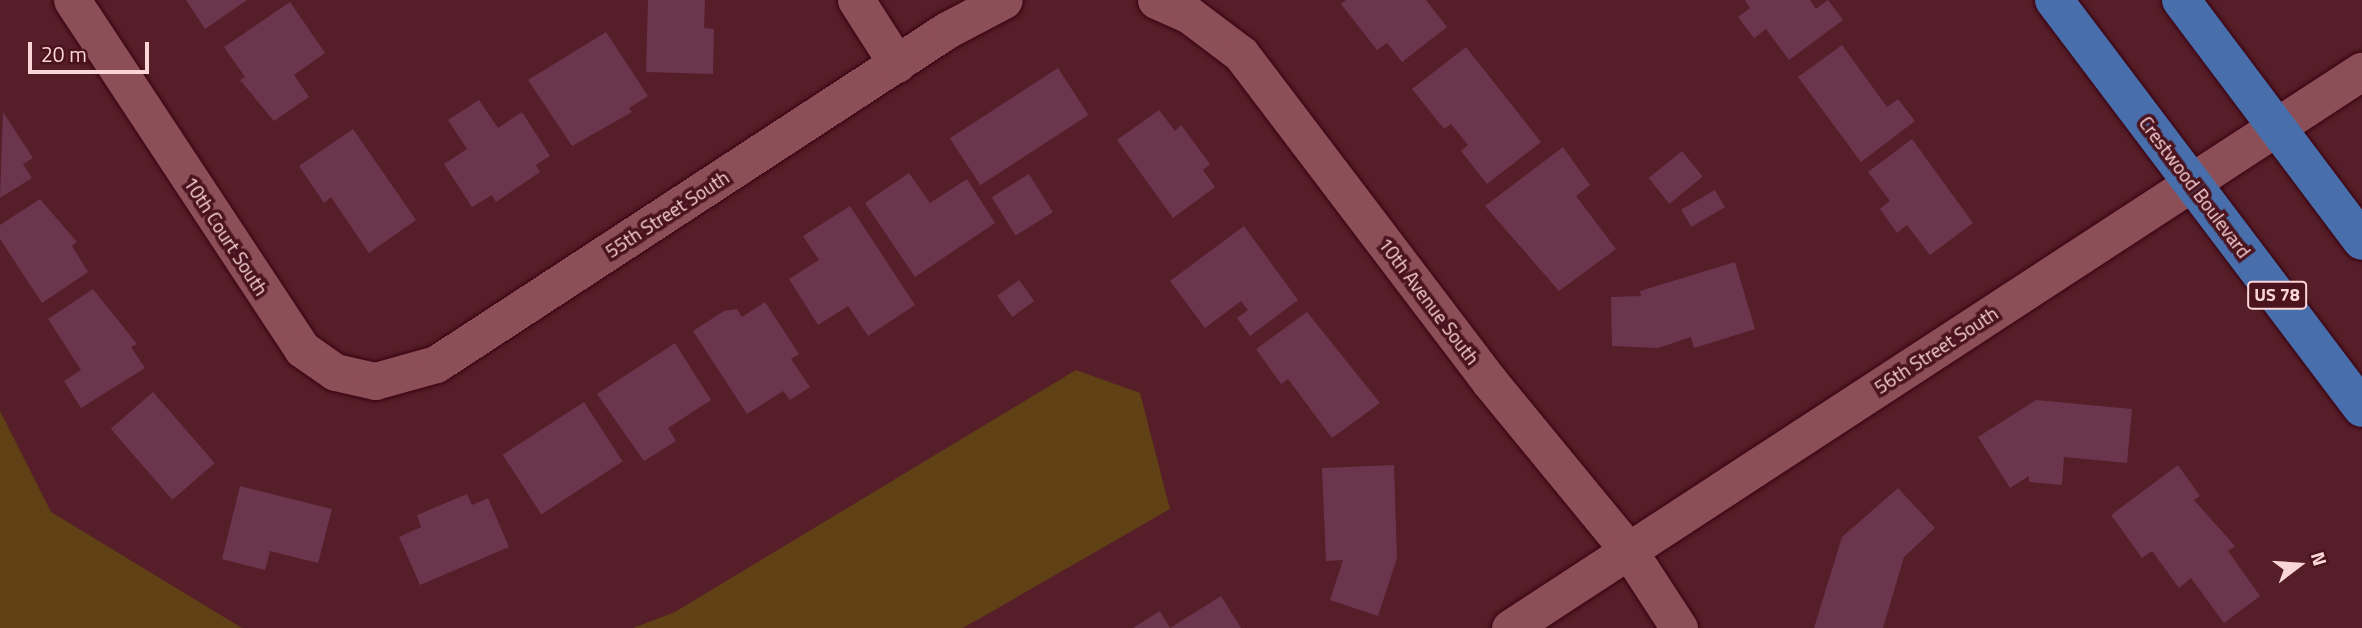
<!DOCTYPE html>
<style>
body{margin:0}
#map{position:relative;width:2362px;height:628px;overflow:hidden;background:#561e28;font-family:"Titillium Web",sans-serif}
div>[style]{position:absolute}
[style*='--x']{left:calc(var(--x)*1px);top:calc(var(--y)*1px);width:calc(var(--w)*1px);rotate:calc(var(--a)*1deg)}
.green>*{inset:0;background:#604116}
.building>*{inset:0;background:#6b354e;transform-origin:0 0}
.roads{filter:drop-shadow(0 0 2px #380211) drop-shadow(0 0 2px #380211)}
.minor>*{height:37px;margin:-18.5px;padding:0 18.5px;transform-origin:18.5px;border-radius:18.5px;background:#8c4e57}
.tertiary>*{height:38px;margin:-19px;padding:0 19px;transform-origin:19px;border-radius:19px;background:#8c4e57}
.primary>*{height:38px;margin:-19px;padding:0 19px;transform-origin:19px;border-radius:19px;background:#486eab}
span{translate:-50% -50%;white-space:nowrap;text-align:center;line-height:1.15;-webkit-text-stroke:7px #4a131e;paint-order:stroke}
.shield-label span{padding:2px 5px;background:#4a131e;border:2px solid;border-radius:5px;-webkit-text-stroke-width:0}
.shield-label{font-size:18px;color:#fbd6d9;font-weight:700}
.street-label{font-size:19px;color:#fbd6d9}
.north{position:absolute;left:2264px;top:530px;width:70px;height:70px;-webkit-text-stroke:5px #4a131e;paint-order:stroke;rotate:73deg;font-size:19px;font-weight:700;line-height:28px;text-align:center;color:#fbd6d9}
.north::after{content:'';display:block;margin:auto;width:24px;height:32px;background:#fbd6d9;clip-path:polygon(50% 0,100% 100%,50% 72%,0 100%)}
.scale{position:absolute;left:28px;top:42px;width:121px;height:32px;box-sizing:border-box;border:4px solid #fbd6d9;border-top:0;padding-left:9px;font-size:21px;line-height:24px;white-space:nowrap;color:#fbd6d9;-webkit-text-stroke:5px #4a131e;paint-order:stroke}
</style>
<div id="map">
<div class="green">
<i style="clip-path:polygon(1076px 370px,1140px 393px,1170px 509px,963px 628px,633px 628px,675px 612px)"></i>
<i style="clip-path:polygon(0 411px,51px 512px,242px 628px,0 628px)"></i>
</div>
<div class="building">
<i style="clip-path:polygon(186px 0,247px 0,205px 29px)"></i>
<i style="clip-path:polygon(648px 0,705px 0,704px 28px,714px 29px,713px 74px,646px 72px)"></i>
<i style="clip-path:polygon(1346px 0,1426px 0,1447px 27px,1402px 62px,1387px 43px,1377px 50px,1341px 4px)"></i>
<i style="clip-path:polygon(1745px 0,1810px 0,1816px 9px,1828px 0,1843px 20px,1789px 60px,1766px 29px,1754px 38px,1738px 17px,1750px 8px)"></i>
<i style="clip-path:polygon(290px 2px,325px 53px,294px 75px,309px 97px,274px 121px,240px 80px,245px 77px,224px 47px)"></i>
<i style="clip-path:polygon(606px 32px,648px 96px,629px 108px,632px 112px,572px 146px,528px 80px)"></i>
<i style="clip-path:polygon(1842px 45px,1887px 107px,1898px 99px,1915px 121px,1861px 162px,1798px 77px)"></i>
<i style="clip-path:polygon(1466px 47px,1541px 142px,1487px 184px,1461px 151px,1468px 145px,1451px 124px,1444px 129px,1412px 89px)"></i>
<i style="left:1058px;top:68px;width:56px;height:129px;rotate:57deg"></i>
<i style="clip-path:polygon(479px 100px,498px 128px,522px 112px,550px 156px,536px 165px,540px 172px,496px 202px,492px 195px,472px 207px,444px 164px,467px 149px,448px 120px)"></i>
<i style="clip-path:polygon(1159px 110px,1175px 131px,1181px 125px,1210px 164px,1203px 170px,1215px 187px,1173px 218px,1117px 140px)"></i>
<i style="clip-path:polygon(3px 112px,33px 158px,23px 164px,32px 178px,0 198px)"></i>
<i style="clip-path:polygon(353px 129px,416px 220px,369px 253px,331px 197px,324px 203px,299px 166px)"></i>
<i style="clip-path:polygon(1912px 139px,1973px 223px,1930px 255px,1907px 225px,1897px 233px,1880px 209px,1890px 201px,1868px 172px)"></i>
<i style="clip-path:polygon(1563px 147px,1590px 185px,1576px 196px,1616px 249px,1559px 291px,1485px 206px)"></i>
<i style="left:1682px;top:151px;width:33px;height:43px;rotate:51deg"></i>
<i style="clip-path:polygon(909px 173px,930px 203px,967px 179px,995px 223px,915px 277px,865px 203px)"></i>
<i style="left:1029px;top:174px;width:45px;height:44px;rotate:58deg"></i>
<i style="left:1715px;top:190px;width:20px;height:39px;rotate:60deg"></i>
<i style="clip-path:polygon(40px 199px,77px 242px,72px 246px,88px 272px,42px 303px,0 239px,0 225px)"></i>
<i style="clip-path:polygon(850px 206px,915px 305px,868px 336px,848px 306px,818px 325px,789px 279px,819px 260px,803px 236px)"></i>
<i style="clip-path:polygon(1244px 226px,1298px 300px,1250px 336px,1237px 318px,1248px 310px,1241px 301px,1205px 328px,1170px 281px)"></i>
<i style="clip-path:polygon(1735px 262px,1755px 329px,1694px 348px,1691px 337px,1658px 348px,1612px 346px,1611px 297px,1641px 296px,1640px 291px)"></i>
<i style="left:1019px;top:280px;width:26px;height:27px;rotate:54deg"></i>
<i style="clip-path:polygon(93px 289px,137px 344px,131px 347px,145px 368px,81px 408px,64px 381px,81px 370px,48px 319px)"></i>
<i style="clip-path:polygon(765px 302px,799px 354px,791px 359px,810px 387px,790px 400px,783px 391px,747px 414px,693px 331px,724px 311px,737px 309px,742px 317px)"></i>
<i style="clip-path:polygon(1307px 312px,1380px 403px,1332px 438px,1288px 379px,1281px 384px,1256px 349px)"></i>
<i style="clip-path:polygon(675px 343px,711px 400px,668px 428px,676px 441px,644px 461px,597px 394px)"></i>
<i style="left:153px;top:392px;width:94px;height:56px;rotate:49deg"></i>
<i style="clip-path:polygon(2036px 400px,2132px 409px,2127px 463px,2064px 457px,2062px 485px,2029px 482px,2029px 476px,2010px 488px,1978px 437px)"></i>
<i style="left:584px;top:402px;width:71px;height:97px;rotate:57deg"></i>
<i style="clip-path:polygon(1394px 465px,1397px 558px,1378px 616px,1330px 600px,1343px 560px,1326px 561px,1322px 468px)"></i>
<i style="clip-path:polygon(2178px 465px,2200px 496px,2194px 500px,2235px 546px,2228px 551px,2260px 596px,2224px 623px,2191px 578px,2179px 588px,2152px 551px,2142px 558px,2111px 515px)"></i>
<i style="clip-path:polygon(240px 486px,332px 509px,318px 563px,270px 551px,265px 570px,222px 559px)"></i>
<i style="clip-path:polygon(1898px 488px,1935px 528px,1904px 557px,1883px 628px,1814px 628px,1842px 537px)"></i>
<i style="clip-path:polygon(467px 494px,472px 505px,488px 498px,509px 547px,420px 585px,399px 537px,421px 527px,417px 515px)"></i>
<i style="clip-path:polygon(1221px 596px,1241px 628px,1133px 628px,1160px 611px,1170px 628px)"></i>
</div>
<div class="roads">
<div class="minor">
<i style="--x:72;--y:0;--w:418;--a:56.6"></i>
<i style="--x:302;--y:349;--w:40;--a:34.9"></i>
<i style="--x:335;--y:372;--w:41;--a:12.7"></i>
<i style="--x:375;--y:381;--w:63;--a:-15.6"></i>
<i style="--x:436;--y:364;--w:610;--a:-33.17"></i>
<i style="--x:947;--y:30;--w:64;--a:-27.8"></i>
<i style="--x:856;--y:0;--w:76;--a:57.4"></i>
<i style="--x:1156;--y:0;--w:35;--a:24"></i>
<i style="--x:1188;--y:14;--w:66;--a:37"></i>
<i style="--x:1241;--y:54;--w:412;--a:52.8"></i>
<i style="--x:1490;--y:382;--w:219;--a:50.6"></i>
<i style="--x:1629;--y:551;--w:92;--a:57"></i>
<i style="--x:1510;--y:628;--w:816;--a:-33.14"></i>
</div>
<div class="tertiary">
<i style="--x:2193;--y:182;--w:202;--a:-33.1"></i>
</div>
<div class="primary">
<i style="--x:2054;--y:0;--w:511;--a:52.95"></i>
<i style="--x:2181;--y:0;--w:301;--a:53.1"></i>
</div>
</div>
<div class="shield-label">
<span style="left:2277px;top:295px">US 78</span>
</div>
<div class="street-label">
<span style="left:2195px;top:187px;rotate:53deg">Crestwood Boulevard</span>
<span style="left:667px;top:214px;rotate:-33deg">55th Street South</span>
<span style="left:226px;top:236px;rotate:57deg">10th Court South</span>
<span style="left:1429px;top:301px;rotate:53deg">10th Avenue South</span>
<span style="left:1936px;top:350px;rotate:-33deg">56th Street South</span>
</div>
<div class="north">N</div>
<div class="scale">20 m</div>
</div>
